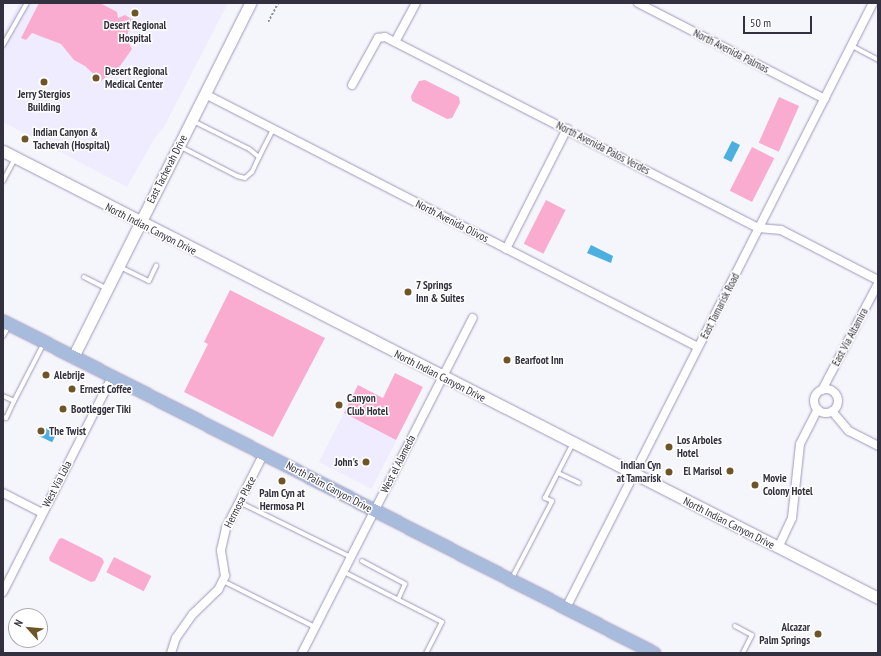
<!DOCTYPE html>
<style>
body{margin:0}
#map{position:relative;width:881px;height:656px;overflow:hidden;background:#f5f5fc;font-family:"PT Sans Narrow",sans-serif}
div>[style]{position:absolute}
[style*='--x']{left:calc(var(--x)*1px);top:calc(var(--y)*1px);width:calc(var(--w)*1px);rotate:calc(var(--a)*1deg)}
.built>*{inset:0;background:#eeecfe;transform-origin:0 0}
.green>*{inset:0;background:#faacd0;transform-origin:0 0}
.water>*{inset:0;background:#4bafdf;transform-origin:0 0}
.path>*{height:1.5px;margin-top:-0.75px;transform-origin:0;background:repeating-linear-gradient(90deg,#92919c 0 2px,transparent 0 4px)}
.roads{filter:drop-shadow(0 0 1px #9d99ba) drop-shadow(0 0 1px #9d99ba)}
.lane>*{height:4px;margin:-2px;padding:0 2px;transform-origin:2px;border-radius:2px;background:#fff}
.street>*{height:8px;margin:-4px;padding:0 4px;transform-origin:4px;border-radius:4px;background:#fff}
.street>.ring{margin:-4px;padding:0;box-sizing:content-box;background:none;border:8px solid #fff;border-radius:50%}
.secondary>*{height:11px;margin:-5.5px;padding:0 5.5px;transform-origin:5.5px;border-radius:5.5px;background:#fff}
.primary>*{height:12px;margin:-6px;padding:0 6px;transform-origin:6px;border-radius:6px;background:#a7bbdc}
.dots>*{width:11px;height:11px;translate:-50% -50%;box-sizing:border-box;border:2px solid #fff;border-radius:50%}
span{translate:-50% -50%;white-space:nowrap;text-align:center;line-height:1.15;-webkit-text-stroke:3px #fff;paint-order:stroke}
.poi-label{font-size:11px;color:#33313f;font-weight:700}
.left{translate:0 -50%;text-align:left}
.right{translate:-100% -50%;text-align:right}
.street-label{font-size:11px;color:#33313f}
.frame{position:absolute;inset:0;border:4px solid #33313f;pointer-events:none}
.north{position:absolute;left:8px;top:608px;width:40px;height:40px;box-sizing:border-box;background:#fff;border:1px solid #adadb2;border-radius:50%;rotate:297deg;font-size:11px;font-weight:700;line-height:16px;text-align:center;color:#33313f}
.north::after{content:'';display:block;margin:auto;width:14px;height:18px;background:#6f5426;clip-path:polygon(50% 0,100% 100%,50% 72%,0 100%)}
.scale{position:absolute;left:743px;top:16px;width:69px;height:18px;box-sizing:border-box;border:2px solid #33313f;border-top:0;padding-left:5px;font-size:12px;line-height:14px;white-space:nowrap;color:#33313f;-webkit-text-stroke:3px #fff;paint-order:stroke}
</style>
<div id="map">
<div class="built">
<i style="clip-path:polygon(19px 3px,228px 3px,164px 127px,154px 139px,127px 187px,3px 122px,3px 34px)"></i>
<i style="left:344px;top:413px;width:59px;height:55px;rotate:27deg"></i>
</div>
<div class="green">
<i style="clip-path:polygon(39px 3px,100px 3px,117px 12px,118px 18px,125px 15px,133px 20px,126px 38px,132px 49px,120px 66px,101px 81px,85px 66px,74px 60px,61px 44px,32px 33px,26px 40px,21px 38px)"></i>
<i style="clip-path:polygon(425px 80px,459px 97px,460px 103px,452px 118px,447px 119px,412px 101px,411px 96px,419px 81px)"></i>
<i style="left:779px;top:97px;width:22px;height:50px;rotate:24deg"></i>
<i style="left:752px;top:147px;width:25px;height:49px;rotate:27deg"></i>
<i style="left:546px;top:200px;width:22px;height:49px;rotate:27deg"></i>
<i style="clip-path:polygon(230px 290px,325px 338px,273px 437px,184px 392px,208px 344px,204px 342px)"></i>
<i style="clip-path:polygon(395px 373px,423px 387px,396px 440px,344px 413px,358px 385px,383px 398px)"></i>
<i style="clip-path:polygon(62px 538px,102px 558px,104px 562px,95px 581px,91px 582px,50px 561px,49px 558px,59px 539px)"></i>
<i style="left:114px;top:557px;width:42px;height:17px;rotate:27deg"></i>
</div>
<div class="water">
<i style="left:732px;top:141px;width:9px;height:19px;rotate:27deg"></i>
<i style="clip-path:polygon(591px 245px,613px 256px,611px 263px,587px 253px)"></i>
<i style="left:41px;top:426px;width:17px;height:10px;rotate:25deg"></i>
</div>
<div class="path">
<i style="--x:268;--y:22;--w:21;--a:-62"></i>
</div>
<div class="roads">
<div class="lane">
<i style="--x:3;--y:45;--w:48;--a:-60.3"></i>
<i style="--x:852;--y:46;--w:30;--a:28"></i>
<i style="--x:179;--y:146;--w:65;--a:27.3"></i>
<i style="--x:237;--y:176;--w:8;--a:14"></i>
<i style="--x:245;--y:178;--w:9;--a:-41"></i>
<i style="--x:252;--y:172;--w:17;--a:-65"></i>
<i style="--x:259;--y:157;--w:13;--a:-141"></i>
<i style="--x:249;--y:149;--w:63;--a:-153.4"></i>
<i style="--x:259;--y:157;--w:31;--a:-63"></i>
<i style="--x:3;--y:181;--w:26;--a:-62"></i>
<i style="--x:120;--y:267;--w:32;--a:26"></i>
<i style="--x:149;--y:281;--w:17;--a:-65"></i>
<i style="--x:84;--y:277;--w:25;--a:27"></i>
<i style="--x:3;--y:336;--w:12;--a:-59"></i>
<i style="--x:3;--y:396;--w:12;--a:24"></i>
<i style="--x:14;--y:401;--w:19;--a:115"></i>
<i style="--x:6;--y:418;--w:3;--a:-162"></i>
<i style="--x:14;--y:401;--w:65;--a:-62.7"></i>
<i style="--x:558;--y:473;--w:23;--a:25"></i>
<i style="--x:239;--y:502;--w:125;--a:26.2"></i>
<i style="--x:362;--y:561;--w:49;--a:28.1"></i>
<i style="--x:405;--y:584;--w:17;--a:114"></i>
<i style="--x:344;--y:572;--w:110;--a:27"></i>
<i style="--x:442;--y:622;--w:35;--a:117"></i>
<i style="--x:512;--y:578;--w:87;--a:-62.5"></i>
<i style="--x:552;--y:501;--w:8;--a:-157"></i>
<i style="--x:545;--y:498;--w:62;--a:-63"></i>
<i style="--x:223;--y:581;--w:103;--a:26.6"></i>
<i style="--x:735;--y:626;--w:19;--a:28"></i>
<i style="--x:752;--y:635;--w:20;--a:117"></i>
</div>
<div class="street">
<i style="--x:638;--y:3;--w:210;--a:27.2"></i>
<i style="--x:395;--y:42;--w:44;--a:-61.7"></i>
<i style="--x:352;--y:85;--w:54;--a:-61"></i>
<i style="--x:378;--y:38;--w:7;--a:-8"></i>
<i style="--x:385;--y:37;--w:420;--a:27.1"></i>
<i style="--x:759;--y:228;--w:22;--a:5"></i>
<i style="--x:781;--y:230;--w:109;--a:27.3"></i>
<i style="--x:205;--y:94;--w:554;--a:27.17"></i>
<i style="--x:506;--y:249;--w:135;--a:-63.1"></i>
<i class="ring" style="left:814px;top:389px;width:16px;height:16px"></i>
<i style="--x:822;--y:390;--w:120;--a:-62.2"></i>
<i style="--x:832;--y:411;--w:26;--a:50"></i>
<i style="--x:849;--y:431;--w:33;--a:27"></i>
<i style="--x:3;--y:493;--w:44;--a:27.1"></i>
<i style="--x:778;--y:548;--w:33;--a:-65"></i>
<i style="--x:792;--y:518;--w:74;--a:-83.8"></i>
<i style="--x:800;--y:444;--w:39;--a:-63"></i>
<i style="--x:3;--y:592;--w:241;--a:-63.1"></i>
<i style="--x:566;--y:608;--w:678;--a:-63.1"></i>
<i style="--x:171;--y:653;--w:16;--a:-72"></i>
<i style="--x:176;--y:638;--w:29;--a:-55"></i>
<i style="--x:193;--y:614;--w:35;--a:-44"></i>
<i style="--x:218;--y:590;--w:16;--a:-63"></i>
<i style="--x:225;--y:576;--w:26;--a:-99"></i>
<i style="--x:221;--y:550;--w:23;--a:-77"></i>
<i style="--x:226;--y:528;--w:84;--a:-63.1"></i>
<i style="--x:302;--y:653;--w:376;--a:-63"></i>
</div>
<div class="secondary">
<i style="--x:3;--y:151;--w:983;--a:27.06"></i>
<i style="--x:73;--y:357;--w:396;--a:-63.4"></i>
</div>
<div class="primary">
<i style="--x:3;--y:321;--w:731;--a:27.02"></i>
</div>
</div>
<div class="dots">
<i style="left:135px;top:13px;background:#6f5426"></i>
<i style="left:96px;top:78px;background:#6f5426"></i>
<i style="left:44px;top:82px;background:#6f5426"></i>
<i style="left:25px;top:139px;background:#6f5426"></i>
<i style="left:408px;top:292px;background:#6f5426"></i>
<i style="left:507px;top:360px;background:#6f5426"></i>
<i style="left:46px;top:375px;background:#6f5426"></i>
<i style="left:72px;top:389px;background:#6f5426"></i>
<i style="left:339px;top:405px;background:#6f5426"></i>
<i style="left:63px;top:409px;background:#6f5426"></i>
<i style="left:41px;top:431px;background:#6f5426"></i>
<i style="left:669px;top:447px;background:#6f5426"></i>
<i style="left:366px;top:462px;background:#6f5426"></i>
<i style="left:730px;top:471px;background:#6f5426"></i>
<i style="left:669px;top:472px;background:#6f5426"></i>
<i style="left:282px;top:481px;background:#6f5426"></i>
<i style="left:755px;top:485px;background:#6f5426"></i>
<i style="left:818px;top:634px;background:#6f5426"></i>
</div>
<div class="poi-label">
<span style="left:135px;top:32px">Desert Regional<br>Hospital</span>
<span class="left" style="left:105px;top:78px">Desert Regional<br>Medical Center</span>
<span style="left:44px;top:101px">Jerry Stergios<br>Building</span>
<span class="left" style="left:33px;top:139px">Indian Canyon &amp;<br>Tachevah (Hospital)</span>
<span class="left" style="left:416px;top:292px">7 Springs<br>Inn &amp; Suites</span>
<span class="left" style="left:515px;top:360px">Bearfoot Inn</span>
<span class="left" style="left:54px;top:375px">Alebrije</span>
<span class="left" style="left:80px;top:389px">Ernest Coffee</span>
<span class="left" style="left:347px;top:405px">Canyon<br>Club Hotel</span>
<span class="left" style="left:71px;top:409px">Bootlegger Tiki</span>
<span class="left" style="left:49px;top:431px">The Twist</span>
<span class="left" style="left:677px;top:447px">Los Arboles<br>Hotel</span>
<span class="right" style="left:358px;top:462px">John's</span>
<span class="right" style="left:661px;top:472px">Indian Cyn<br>at Tamarisk</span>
<span class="right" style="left:722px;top:471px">El Marisol</span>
<span class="left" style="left:763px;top:485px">Movie<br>Colony Hotel</span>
<span style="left:282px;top:500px">Palm Cyn at<br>Hermosa Pl</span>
<span class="right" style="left:810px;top:634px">Alcazar<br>Palm Springs</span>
</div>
<div class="street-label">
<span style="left:731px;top:51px;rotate:27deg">North Avenida Palmas</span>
<span style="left:603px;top:148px;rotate:27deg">North Avenida Palos Verdes</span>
<span style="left:167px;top:169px;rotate:-63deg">East Tachevah Drive</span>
<span style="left:452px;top:221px;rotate:27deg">North Avenida Olivos</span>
<span style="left:151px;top:229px;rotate:27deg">North Indian Canyon Drive</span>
<span style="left:720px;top:306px;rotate:-63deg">East Tamarisk Road</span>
<span style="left:850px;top:337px;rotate:-62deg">East Via Altamira</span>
<span style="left:440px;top:376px;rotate:27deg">North Indian Canyon Drive</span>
<span style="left:398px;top:464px;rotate:-63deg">West el Alameda</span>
<span style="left:57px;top:484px;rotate:-63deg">West Via Lola</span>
<span style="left:329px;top:487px;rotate:28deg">North Palm Canyon Drive</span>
<span style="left:240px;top:502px;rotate:-63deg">Hermosa Place</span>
<span style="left:729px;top:523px;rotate:27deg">North Indian Canyon Drive</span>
</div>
<div class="frame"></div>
<div class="north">N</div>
<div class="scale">50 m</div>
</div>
